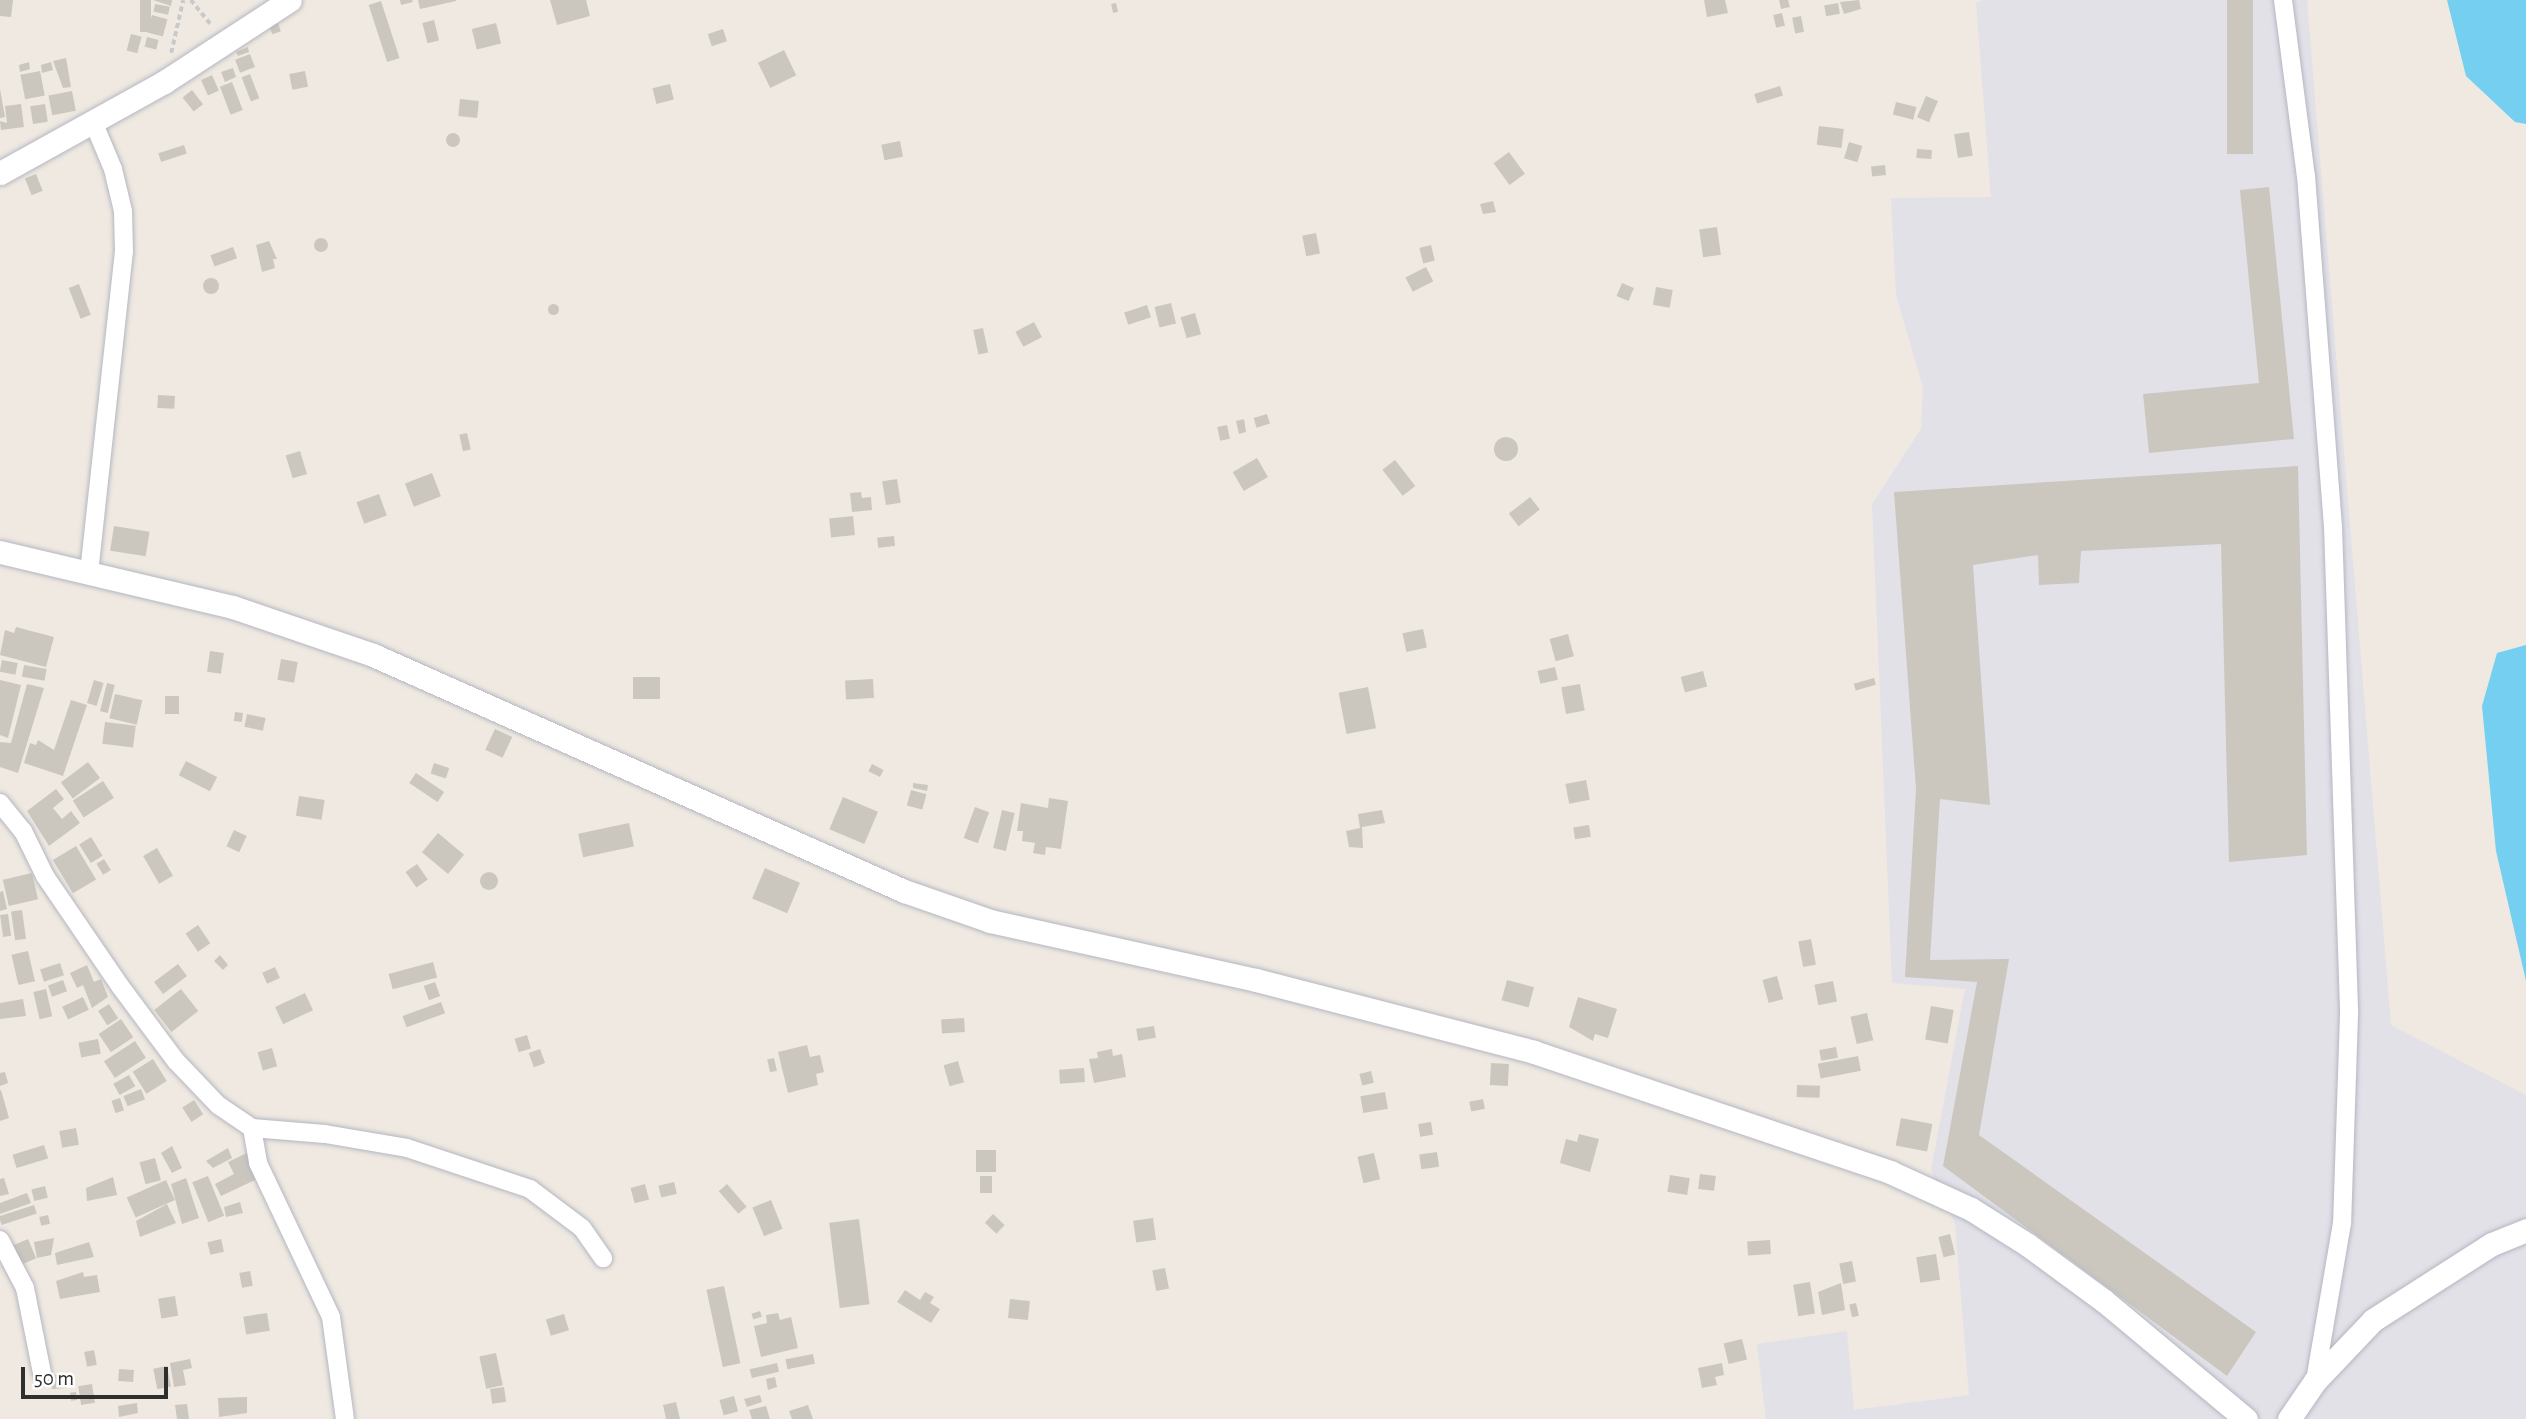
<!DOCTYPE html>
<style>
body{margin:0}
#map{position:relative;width:2526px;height:1419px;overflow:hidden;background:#efe9e1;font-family:"Alegreya Sans",sans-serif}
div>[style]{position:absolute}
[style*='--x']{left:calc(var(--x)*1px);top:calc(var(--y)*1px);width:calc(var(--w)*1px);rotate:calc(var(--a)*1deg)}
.industrial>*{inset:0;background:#e3e1e8}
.water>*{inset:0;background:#75cff0}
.building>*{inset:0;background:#cbc7bf;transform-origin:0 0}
.round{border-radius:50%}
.path>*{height:3.5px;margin-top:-1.75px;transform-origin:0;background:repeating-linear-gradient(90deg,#c9c9c9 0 5px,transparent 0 8.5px)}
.roads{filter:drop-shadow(0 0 2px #b4b7c1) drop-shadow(0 0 2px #b4b7c1)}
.minor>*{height:18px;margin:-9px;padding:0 9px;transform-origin:9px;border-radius:9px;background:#fff}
.tertiary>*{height:23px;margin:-11.5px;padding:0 11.5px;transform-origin:11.5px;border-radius:11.5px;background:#fff}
span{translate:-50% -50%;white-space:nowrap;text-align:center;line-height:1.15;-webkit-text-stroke:7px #fff;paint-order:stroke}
.scale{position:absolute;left:21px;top:1367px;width:147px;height:32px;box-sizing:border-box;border:4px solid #2e2e2e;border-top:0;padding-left:9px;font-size:21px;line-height:24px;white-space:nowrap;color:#2e2e2e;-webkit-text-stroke:5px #fff;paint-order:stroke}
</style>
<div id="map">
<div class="industrial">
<i style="clip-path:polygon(1983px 0,2307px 0,2391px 1025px,2526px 1095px,2526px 1419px,1766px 1419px,1757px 1344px,1847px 1331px,1854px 1410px,1969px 1395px,1955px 1224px,1931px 1170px,1965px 989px,1892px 983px,1872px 504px,1921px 429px,1923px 388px,1896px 295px,1891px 198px,1991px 197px,1976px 3px)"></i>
</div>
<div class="water">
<i style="clip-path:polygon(2447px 0,2526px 0,2526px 124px,2515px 122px,2466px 76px)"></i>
<i style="clip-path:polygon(2526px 645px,2526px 981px,2496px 851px,2482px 706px,2497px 653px)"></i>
</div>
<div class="building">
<i style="clip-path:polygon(0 0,13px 0,11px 17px,0 16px)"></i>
<i style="left:140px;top:0;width:11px;height:32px"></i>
<i style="clip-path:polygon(153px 0,172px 0,171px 6px)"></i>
<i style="clip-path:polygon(400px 0,412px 0,413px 2px,401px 5px)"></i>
<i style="clip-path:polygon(418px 0,456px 0,456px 1px,420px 9px)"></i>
<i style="clip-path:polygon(550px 0,586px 0,590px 16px,557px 25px)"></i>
<i style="clip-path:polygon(1704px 0,1725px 0,1728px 13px,1707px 17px)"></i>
<i style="clip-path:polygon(1779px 0,1788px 0,1790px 7px,1781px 9px)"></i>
<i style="clip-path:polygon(1859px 0,1861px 9px,1844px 14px,1840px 2px)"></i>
<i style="left:2227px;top:0;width:26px;height:154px"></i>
<i style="left:381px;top:1px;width:60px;height:13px;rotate:72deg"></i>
<i style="left:1116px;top:3px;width:9px;height:5px;rotate:77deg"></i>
<i style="left:1838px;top:3px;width:11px;height:14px;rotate:80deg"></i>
<i style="left:155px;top:4px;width:15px;height:8px;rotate:11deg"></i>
<i style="left:1782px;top:13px;width:13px;height:9px;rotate:77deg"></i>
<i style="left:152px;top:15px;width:16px;height:18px;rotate:15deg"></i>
<i style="left:1801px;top:16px;width:16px;height:9px;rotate:79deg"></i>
<i style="left:434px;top:20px;width:21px;height:12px;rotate:76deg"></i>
<i style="left:278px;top:23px;width:9px;height:9px;rotate:72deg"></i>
<i style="left:496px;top:23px;width:21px;height:25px;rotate:76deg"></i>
<i style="left:723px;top:29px;width:13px;height:16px;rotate:72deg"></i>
<i style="left:131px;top:34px;width:11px;height:17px;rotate:15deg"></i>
<i style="left:147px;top:37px;width:12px;height:10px;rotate:14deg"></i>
<i style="clip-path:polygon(248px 47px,249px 52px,238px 56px,236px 52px)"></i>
<i style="left:784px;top:50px;width:28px;height:29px;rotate:64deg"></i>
<i style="left:250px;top:54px;width:14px;height:16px;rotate:69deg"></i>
<i style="clip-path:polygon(66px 58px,71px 87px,63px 88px,53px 61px)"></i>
<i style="clip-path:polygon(29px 62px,30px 69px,20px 72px,19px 65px)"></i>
<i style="clip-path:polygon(51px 62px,53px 70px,42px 73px,41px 65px)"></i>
<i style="clip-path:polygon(233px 68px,236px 77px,225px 82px,221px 72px)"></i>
<i style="left:40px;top:71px;width:25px;height:20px;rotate:79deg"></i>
<i style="left:305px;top:71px;width:16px;height:16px;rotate:79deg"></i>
<i style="left:250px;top:74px;width:26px;height:9px;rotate:69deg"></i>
<i style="left:212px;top:75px;width:17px;height:12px;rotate:66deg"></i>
<i style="left:232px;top:82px;width:30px;height:13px;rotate:69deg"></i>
<i style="left:670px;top:84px;width:16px;height:18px;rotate:76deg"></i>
<i style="left:1780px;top:86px;width:10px;height:27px;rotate:73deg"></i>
<i style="clip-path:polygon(0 89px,5px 117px,0 118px)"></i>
<i style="left:192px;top:90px;width:18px;height:12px;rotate:52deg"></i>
<i style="left:72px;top:91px;width:20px;height:24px;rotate:79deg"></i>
<i style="left:1926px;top:96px;width:13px;height:23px;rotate:23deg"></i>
<i style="left:460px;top:99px;width:19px;height:17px;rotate:6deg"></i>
<i style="left:1896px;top:102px;width:21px;height:13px;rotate:14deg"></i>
<i style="clip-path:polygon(21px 104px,24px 127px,1px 130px,0 121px,7px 123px,5px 106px)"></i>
<i style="left:45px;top:104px;width:18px;height:15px;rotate:81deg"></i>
<i style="left:1819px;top:126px;width:25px;height:19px;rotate:7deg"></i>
<i style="left:1969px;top:132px;width:24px;height:15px;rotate:81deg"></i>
<i class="round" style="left:446px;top:133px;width:14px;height:14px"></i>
<i style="left:900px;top:141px;width:16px;height:19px;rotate:79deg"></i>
<i style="left:1849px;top:142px;width:14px;height:17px;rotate:17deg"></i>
<i style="left:184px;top:145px;width:9px;height:27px;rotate:72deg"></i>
<i style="left:1917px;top:149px;width:15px;height:9px;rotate:4deg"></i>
<i style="left:1509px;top:152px;width:27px;height:19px;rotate:54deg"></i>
<i style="left:1885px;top:165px;width:10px;height:14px;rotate:84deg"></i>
<i style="left:36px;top:174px;width:18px;height:12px;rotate:68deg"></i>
<i style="clip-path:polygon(2269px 187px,2294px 439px,2149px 453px,2143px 394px,2259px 383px,2240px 190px)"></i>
<i style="clip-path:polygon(1493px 201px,1496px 212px,1483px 214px,1480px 204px)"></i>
<i style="left:1717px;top:227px;width:28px;height:18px;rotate:82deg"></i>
<i style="left:1316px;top:233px;width:21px;height:14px;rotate:79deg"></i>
<i class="round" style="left:314px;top:238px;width:14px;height:14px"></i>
<i style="clip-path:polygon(269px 241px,277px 259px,273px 259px,275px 268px,262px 272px,256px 245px)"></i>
<i style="left:1431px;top:245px;width:16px;height:12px;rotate:76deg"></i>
<i style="left:233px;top:247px;width:12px;height:24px;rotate:70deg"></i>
<i style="left:1426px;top:267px;width:16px;height:23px;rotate:63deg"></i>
<i class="round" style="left:203px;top:278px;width:16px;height:16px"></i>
<i style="left:1622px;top:283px;width:13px;height:14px;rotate:23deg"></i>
<i style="left:79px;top:284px;width:33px;height:11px;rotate:69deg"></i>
<i style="left:1656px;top:287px;width:17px;height:18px;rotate:10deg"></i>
<i style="left:1171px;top:303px;width:21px;height:17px;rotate:76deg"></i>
<i class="round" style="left:547.5px;top:303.5px;width:11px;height:11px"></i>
<i style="left:1147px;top:305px;width:13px;height:24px;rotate:72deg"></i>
<i style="left:1195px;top:313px;width:22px;height:15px;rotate:74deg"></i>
<i style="left:1034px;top:322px;width:17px;height:21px;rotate:62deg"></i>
<i style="left:983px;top:328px;width:25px;height:10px;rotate:78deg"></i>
<i style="left:158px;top:395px;width:17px;height:13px;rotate:3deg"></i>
<i style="left:1267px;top:414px;width:10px;height:14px;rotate:73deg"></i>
<i style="clip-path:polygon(1244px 419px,1246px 432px,1239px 434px,1236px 421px)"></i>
<i style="left:1227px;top:425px;width:14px;height:10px;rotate:78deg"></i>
<i style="left:467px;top:433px;width:17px;height:8px;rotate:77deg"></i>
<i class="round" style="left:1494px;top:437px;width:24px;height:24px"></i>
<i style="left:300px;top:451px;width:24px;height:15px;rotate:73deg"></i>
<i style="left:1257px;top:458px;width:22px;height:28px;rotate:60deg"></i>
<i style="left:1395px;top:460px;width:33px;height:16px;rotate:52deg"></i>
<i style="clip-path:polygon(2298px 466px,2307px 855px,2229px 862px,2221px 544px,2081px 551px,2079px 583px,2039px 585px,2038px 555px,1973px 565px,1990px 805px,1940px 799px,1930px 960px,2009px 959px,1979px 1135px,2256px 1332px,2227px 1376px,1943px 1166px,1977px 982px,1905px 977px,1916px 789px,1894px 492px)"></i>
<i style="left:432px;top:473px;width:25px;height:29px;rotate:69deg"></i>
<i style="left:897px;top:479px;width:24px;height:15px;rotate:81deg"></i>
<i style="clip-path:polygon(861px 492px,862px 498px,871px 497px,872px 510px,852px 512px,850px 493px)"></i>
<i style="left:379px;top:494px;width:23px;height:24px;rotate:70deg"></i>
<i style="left:1530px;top:497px;width:16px;height:27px;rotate:52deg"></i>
<i style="left:853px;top:516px;width:19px;height:24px;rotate:84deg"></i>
<i style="left:114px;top:526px;width:36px;height:25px;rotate:9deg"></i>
<i style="left:894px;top:536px;width:10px;height:17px;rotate:84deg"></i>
<i style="clip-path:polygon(16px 627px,54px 637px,46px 667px,0 655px,5px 630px,14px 633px)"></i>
<i style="left:1423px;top:629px;width:19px;height:21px;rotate:78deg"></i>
<i style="left:1568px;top:634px;width:23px;height:19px;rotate:75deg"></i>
<i style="left:210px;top:651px;width:14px;height:21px;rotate:8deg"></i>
<i style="left:281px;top:659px;width:17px;height:21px;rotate:10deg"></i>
<i style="left:2px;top:660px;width:16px;height:12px;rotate:11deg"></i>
<i style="left:24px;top:665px;width:23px;height:12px;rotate:10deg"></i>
<i style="left:1555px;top:667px;width:13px;height:18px;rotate:77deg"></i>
<i style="left:1703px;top:671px;width:16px;height:23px;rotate:75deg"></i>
<i style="left:633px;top:677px;width:27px;height:22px"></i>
<i style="left:1874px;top:678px;width:7px;height:21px;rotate:74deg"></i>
<i style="left:873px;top:679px;width:19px;height:28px;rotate:87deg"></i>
<i style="clip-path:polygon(0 680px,21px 685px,8px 738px,0 735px)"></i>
<i style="left:94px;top:680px;width:10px;height:24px;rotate:17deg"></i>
<i style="left:107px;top:683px;width:8px;height:29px;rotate:14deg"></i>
<i style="clip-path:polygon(27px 684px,44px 688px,18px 773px,0 767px,0 742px,11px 743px)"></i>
<i style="left:1580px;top:684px;width:27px;height:19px;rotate:80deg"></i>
<i style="left:1368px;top:687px;width:42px;height:30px;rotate:79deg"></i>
<i style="left:115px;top:694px;width:28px;height:25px;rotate:13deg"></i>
<i style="left:165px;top:696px;width:14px;height:18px"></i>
<i style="clip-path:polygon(71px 700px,87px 705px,63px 776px,24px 763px,30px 743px,36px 745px,38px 740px,54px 750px)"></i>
<i style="left:235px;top:712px;width:8px;height:9px;rotate:7deg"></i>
<i style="left:247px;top:714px;width:19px;height:13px;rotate:12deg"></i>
<i style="left:105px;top:722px;width:31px;height:22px;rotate:7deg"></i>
<i style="left:495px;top:729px;width:19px;height:23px;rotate:25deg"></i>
<i style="left:186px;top:761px;width:35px;height:16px;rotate:27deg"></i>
<i style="left:88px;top:762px;width:20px;height:34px;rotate:53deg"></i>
<i style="left:434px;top:763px;width:16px;height:11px;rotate:18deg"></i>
<i style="left:872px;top:764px;width:13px;height:8px;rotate:27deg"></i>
<i style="left:416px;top:773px;width:34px;height:12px;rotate:34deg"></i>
<i style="left:1586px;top:780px;width:20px;height:21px;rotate:79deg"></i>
<i style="left:103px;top:781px;width:20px;height:36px;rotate:57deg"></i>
<i style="clip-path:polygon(913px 783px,928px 785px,927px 791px,913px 788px)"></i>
<i style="clip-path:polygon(56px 789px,64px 799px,53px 808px,62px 819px,71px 811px,80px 823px,49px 846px,27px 811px)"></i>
<i style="left:911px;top:790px;width:16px;height:16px;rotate:15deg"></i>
<i style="left:299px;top:796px;width:26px;height:20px;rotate:9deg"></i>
<i style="left:843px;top:797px;width:38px;height:35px;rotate:23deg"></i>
<i style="clip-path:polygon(1049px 798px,1068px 801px,1061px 849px,1046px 847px,1045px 855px,1033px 853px,1035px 843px,1022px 841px,1023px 831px,1017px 831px,1021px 803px,1048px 808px)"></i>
<i style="left:975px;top:807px;width:15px;height:33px;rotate:20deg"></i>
<i style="left:1002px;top:810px;width:13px;height:39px;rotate:13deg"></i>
<i style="clip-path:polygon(1382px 810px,1385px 823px,1362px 827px,1363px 848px,1349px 847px,1346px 831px,1360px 828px,1358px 814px)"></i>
<i style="left:629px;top:823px;width:24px;height:52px;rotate:78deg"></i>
<i style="left:1589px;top:825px;width:12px;height:16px;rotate:81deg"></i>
<i style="left:234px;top:830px;width:14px;height:18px;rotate:25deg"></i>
<i style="left:438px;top:833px;width:34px;height:25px;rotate:40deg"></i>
<i style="left:91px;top:837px;width:22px;height:14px;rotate:58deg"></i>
<i style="left:76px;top:846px;width:39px;height:27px;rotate:59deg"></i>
<i style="left:157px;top:848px;width:32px;height:16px;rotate:60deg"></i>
<i style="left:104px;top:859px;width:13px;height:9px;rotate:58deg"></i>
<i style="left:417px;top:864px;width:19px;height:14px;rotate:55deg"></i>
<i style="left:765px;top:868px;width:38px;height:33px;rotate:23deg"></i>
<i class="round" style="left:480px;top:872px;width:18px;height:18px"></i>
<i style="left:32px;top:873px;width:27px;height:30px;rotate:77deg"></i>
<i style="clip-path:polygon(3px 891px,7px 909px,0 911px,0 892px)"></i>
<i style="left:22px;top:910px;width:29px;height:11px;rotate:82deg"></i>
<i style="left:8px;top:914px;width:22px;height:8px;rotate:82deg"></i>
<i style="left:198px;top:925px;width:22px;height:15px;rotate:56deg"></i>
<i style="left:1811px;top:939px;width:26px;height:13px;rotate:79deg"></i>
<i style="left:28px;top:951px;width:31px;height:17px;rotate:77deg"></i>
<i style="clip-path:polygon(220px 955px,228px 965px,223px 970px,214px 961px)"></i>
<i style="left:433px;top:962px;width:16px;height:46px;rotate:75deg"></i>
<i style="left:60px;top:963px;width:13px;height:21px;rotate:72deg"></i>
<i style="left:178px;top:964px;width:15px;height:30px;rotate:53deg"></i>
<i style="clip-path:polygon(87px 965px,94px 982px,101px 979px,108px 997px,92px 1008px,83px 985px,77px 988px,70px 973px)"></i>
<i style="left:275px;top:967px;width:12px;height:14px;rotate:66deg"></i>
<i style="left:1777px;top:976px;width:24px;height:15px;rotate:75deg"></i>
<i style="left:63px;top:980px;width:12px;height:16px;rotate:70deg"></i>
<i style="left:1507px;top:980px;width:28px;height:21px;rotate:15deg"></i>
<i style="left:1833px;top:981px;width:21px;height:19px;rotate:79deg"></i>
<i style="left:435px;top:982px;width:15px;height:12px;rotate:70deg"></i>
<i style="left:46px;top:989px;width:28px;height:13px;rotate:77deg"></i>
<i style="left:181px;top:989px;width:28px;height:34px;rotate:52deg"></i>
<i style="left:305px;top:993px;width:19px;height:33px;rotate:65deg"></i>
<i style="left:83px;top:997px;width:14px;height:23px;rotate:65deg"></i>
<i style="clip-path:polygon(1578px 997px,1617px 1009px,1608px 1038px,1595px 1034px,1593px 1041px,1569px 1027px)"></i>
<i style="clip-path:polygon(23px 999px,26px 1016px,0 1019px,0 1003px)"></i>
<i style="left:441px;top:1002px;width:12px;height:41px;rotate:70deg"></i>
<i style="left:109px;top:1004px;width:17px;height:13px;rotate:57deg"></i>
<i style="left:1931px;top:1006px;width:23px;height:34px;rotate:10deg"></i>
<i style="left:1867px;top:1013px;width:28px;height:17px;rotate:77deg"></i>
<i style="left:964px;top:1018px;width:14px;height:23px;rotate:86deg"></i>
<i style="left:121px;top:1019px;width:22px;height:27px;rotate:56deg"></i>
<i style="left:1154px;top:1026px;width:12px;height:18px;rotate:81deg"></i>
<i style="left:527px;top:1035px;width:14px;height:13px;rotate:73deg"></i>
<i style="left:98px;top:1039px;width:15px;height:20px;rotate:79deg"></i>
<i style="left:135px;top:1041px;width:20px;height:37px;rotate:57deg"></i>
<i style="clip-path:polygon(807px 1045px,810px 1057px,820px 1055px,824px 1072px,816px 1074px,818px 1085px,788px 1093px,778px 1052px)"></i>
<i style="left:1836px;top:1047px;width:11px;height:17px;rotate:80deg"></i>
<i style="left:272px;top:1048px;width:19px;height:15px;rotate:74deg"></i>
<i style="left:540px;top:1049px;width:15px;height:12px;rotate:70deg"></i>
<i style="clip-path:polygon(1112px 1049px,1113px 1056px,1122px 1054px,1126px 1077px,1094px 1083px,1089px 1059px,1098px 1058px,1097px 1052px)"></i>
<i style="left:1858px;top:1056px;width:15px;height:41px;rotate:79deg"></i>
<i style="left:774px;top:1058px;width:13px;height:7px;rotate:77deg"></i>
<i style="left:153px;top:1059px;width:26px;height:24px;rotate:58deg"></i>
<i style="left:958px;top:1061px;width:22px;height:15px;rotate:74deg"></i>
<i style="left:1491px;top:1063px;width:18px;height:22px;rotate:3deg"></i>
<i style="left:1084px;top:1068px;width:14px;height:25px;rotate:86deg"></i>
<i style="left:1371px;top:1071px;width:12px;height:12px;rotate:76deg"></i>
<i style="clip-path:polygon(5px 1072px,8px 1083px,0 1086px,0 1073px)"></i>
<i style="left:129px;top:1075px;width:13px;height:18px;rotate:61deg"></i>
<i style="left:1797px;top:1085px;width:23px;height:12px;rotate:2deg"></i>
<i style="left:141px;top:1089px;width:11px;height:19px;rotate:68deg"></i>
<i style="clip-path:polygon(1px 1090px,9px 1118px,0 1121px,0 1091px)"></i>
<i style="left:1385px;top:1092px;width:17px;height:25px;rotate:80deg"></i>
<i style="left:120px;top:1098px;width:13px;height:9px;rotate:72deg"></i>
<i style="left:1483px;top:1099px;width:10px;height:14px;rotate:79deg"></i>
<i style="left:194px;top:1100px;width:17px;height:14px;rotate:57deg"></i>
<i style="left:1901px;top:1118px;width:32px;height:28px;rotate:11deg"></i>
<i style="left:1431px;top:1122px;width:13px;height:13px;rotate:81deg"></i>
<i style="left:76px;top:1128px;width:17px;height:17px;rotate:80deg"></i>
<i style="clip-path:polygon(1579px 1134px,1599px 1139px,1590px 1172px,1560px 1163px,1566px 1139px,1577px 1142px)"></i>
<i style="left:44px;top:1145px;width:14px;height:33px;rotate:73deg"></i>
<i style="clip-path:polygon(172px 1146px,182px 1168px,172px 1173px,161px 1153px)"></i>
<i style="clip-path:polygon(228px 1148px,232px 1158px,213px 1168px,206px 1161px)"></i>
<i style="left:996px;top:1150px;width:22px;height:20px;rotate:90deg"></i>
<i style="clip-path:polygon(249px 1152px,261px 1177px,221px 1196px,215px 1184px,234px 1174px,228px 1162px)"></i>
<i style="left:1437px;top:1152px;width:15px;height:18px;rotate:82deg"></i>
<i style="left:1374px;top:1153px;width:27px;height:17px;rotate:77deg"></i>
<i style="left:155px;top:1158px;width:23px;height:16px;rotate:75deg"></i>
<i style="left:1700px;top:1174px;width:16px;height:15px;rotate:7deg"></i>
<i style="left:1670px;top:1175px;width:20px;height:17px;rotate:9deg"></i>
<i style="left:208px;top:1176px;width:43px;height:17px;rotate:68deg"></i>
<i style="left:980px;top:1176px;width:12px;height:17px"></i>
<i style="clip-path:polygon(113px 1177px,117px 1195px,87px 1201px,86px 1188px)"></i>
<i style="clip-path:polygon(4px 1178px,9px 1194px,0 1196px,0 1179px)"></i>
<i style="clip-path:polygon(186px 1178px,199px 1218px,182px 1224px,171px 1184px)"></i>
<i style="left:166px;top:1180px;width:22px;height:43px;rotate:66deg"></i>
<i style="left:674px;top:1182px;width:12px;height:16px;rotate:76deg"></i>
<i style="left:645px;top:1184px;width:16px;height:15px;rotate:75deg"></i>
<i style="left:727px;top:1184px;width:30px;height:11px;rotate:49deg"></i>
<i style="left:45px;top:1186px;width:12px;height:14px;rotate:76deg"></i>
<i style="clip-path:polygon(27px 1193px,31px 1203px,0 1214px,0 1203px)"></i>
<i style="left:771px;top:1200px;width:31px;height:20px;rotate:68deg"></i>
<i style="clip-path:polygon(240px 1202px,243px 1213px,226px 1217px,224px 1207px)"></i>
<i style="clip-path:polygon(167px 1204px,176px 1223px,140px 1237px,136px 1221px)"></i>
<i style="left:34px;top:1205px;width:9px;height:37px;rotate:72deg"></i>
<i style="left:993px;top:1214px;width:16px;height:12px;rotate:43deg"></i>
<i style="left:48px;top:1215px;width:9px;height:9px;rotate:77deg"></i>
<i style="left:1153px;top:1218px;width:22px;height:20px;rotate:82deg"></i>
<i style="left:859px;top:1219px;width:86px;height:30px;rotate:83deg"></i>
<i style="left:1950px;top:1234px;width:21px;height:12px;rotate:76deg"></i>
<i style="clip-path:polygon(54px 1238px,51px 1255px,37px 1258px,34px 1242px)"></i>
<i style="left:28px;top:1239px;width:21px;height:17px;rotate:67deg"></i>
<i style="left:221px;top:1239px;width:13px;height:14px;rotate:77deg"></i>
<i style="left:1770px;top:1240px;width:14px;height:23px;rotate:86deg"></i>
<i style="clip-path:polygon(89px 1242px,94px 1257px,57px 1265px,55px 1253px)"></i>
<i style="left:1936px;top:1254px;width:26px;height:20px;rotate:81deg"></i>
<i style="left:1852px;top:1261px;width:21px;height:13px;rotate:79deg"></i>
<i style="left:1165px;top:1268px;width:21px;height:13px;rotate:79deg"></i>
<i style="left:250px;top:1271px;width:15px;height:11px;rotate:79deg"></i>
<i style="clip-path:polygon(83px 1272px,84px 1277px,97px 1275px,100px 1292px,60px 1299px,56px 1281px)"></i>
<i style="left:1810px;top:1282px;width:32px;height:17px;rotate:81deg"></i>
<i style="clip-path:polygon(1841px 1283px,1845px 1310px,1822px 1315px,1818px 1292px)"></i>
<i style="left:724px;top:1286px;width:79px;height:18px;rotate:78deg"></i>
<i style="clip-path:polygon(905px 1290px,920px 1300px,925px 1292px,934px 1297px,930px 1303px,940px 1309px,931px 1323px,897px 1302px)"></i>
<i style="left:175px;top:1296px;width:20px;height:17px;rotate:81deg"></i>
<i style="left:1010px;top:1299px;width:20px;height:19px;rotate:6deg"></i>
<i style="left:1856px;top:1303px;width:13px;height:7px;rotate:77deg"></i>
<i style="left:760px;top:1311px;width:6px;height:9px;rotate:72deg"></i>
<i style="left:267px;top:1313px;width:18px;height:24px;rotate:81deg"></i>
<i style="clip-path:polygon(778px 1313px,780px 1320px,791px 1317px,798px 1348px,761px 1357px,754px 1326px,767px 1323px,766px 1315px)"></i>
<i style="left:564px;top:1314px;width:17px;height:19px;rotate:73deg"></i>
<i style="left:1742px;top:1339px;width:21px;height:19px;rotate:76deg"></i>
<i style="left:94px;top:1350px;width:15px;height:10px;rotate:79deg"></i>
<i style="left:496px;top:1353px;width:33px;height:17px;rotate:78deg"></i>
<i style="left:813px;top:1354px;width:10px;height:28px;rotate:79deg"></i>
<i style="clip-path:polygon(190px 1359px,192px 1368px,183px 1370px,186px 1385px,174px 1387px,170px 1363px)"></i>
<i style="left:777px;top:1363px;width:9px;height:28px;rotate:77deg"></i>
<i style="clip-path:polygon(1722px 1363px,1724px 1375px,1715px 1377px,1717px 1385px,1702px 1388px,1698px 1368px)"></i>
<i style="left:167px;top:1366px;width:21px;height:14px;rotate:79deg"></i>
<i style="left:119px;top:1369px;width:15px;height:12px;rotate:4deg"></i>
<i style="clip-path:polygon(64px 1373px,67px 1388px,52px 1389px,49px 1376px)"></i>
<i style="clip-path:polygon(775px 1377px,777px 1387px,768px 1390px,766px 1379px)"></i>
<i style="left:92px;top:1384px;width:19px;height:14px;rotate:81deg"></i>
<i style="left:504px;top:1387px;width:15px;height:14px;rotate:82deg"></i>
<i style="left:76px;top:1392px;width:8px;height:6px;rotate:83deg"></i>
<i style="clip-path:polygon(760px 1395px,762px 1402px,747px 1407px,744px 1399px)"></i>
<i style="left:734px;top:1396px;width:16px;height:15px;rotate:75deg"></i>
<i style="clip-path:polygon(247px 1397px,247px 1413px,219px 1417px,218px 1398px)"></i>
<i style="clip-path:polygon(676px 1402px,680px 1419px,666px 1419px,663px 1405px)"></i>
<i style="clip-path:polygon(137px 1403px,138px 1413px,119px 1417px,118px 1406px)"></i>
<i style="clip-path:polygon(187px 1404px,189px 1419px,177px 1419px,175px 1405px)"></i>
<i style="clip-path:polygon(808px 1405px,813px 1419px,792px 1419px,789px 1411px)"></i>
<i style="clip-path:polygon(766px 1406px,770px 1419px,752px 1419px,749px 1410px)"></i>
</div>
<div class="path">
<i style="--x:191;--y:0;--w:33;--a:51"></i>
<i style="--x:171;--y:53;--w:54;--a:-77.2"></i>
</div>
<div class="roads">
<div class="minor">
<i style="--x:2283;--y:0;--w:177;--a:82.6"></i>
<i style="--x:2306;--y:176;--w:351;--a:85.6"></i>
<i style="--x:2333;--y:526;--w:489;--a:88.1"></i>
<i style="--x:2349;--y:1015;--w:208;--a:91.9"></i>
<i style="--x:2342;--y:1223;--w:160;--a:99.7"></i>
<i style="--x:89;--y:573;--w:323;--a:-83.8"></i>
<i style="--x:124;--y:252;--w:41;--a:-91.4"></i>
<i style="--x:123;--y:211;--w:43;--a:-103.4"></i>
<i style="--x:113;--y:169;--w:49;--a:-112.9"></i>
<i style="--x:0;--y:803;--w:36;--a:51"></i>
<i style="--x:23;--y:831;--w:50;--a:63.9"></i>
<i style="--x:45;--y:876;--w:133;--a:55.7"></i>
<i style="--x:120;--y:986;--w:94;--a:53.3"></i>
<i style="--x:176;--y:1061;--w:61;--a:46.3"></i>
<i style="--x:218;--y:1105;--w:41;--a:34.1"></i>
<i style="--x:252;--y:1128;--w:73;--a:4.7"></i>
<i style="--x:325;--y:1134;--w:83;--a:9.7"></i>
<i style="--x:407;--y:1148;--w:130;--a:18.4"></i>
<i style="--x:530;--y:1189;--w:65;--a:36.9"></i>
<i style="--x:582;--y:1228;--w:37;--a:55"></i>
<i style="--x:252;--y:1128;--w:36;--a:80"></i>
<i style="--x:258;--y:1163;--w:170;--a:64.6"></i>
<i style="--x:331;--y:1317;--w:103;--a:82.2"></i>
<i style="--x:0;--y:1240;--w:54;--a:62.5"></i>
<i style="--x:25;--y:1288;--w:87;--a:78.7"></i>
</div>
<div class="tertiary">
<i style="--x:0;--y:173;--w:188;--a:-29"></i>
<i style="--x:164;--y:82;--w:150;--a:-33.1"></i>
<i style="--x:0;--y:552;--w:239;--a:13.3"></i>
<i style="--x:233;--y:607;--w:148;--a:18.9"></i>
<i style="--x:373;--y:655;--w:581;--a:23.96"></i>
<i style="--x:904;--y:891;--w:91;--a:19.2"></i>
<i style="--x:990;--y:921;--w:272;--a:12.5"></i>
<i style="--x:1256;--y:980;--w:287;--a:14.5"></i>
<i style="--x:1534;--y:1052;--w:376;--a:18.6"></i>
<i style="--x:1890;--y:1172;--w:89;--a:24.6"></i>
<i style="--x:1971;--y:1209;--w:67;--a:32.3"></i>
<i style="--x:2028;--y:1245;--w:93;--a:36.3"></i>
<i style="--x:2103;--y:1300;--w:186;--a:39.8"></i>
<i style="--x:2289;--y:1419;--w:46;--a:-55.6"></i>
<i style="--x:2315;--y:1381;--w:84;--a:-46.4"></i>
<i style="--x:2373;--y:1320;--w:141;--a:-32.6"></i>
<i style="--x:2492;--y:1244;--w:37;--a:-22"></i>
</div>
</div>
<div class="scale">50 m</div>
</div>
